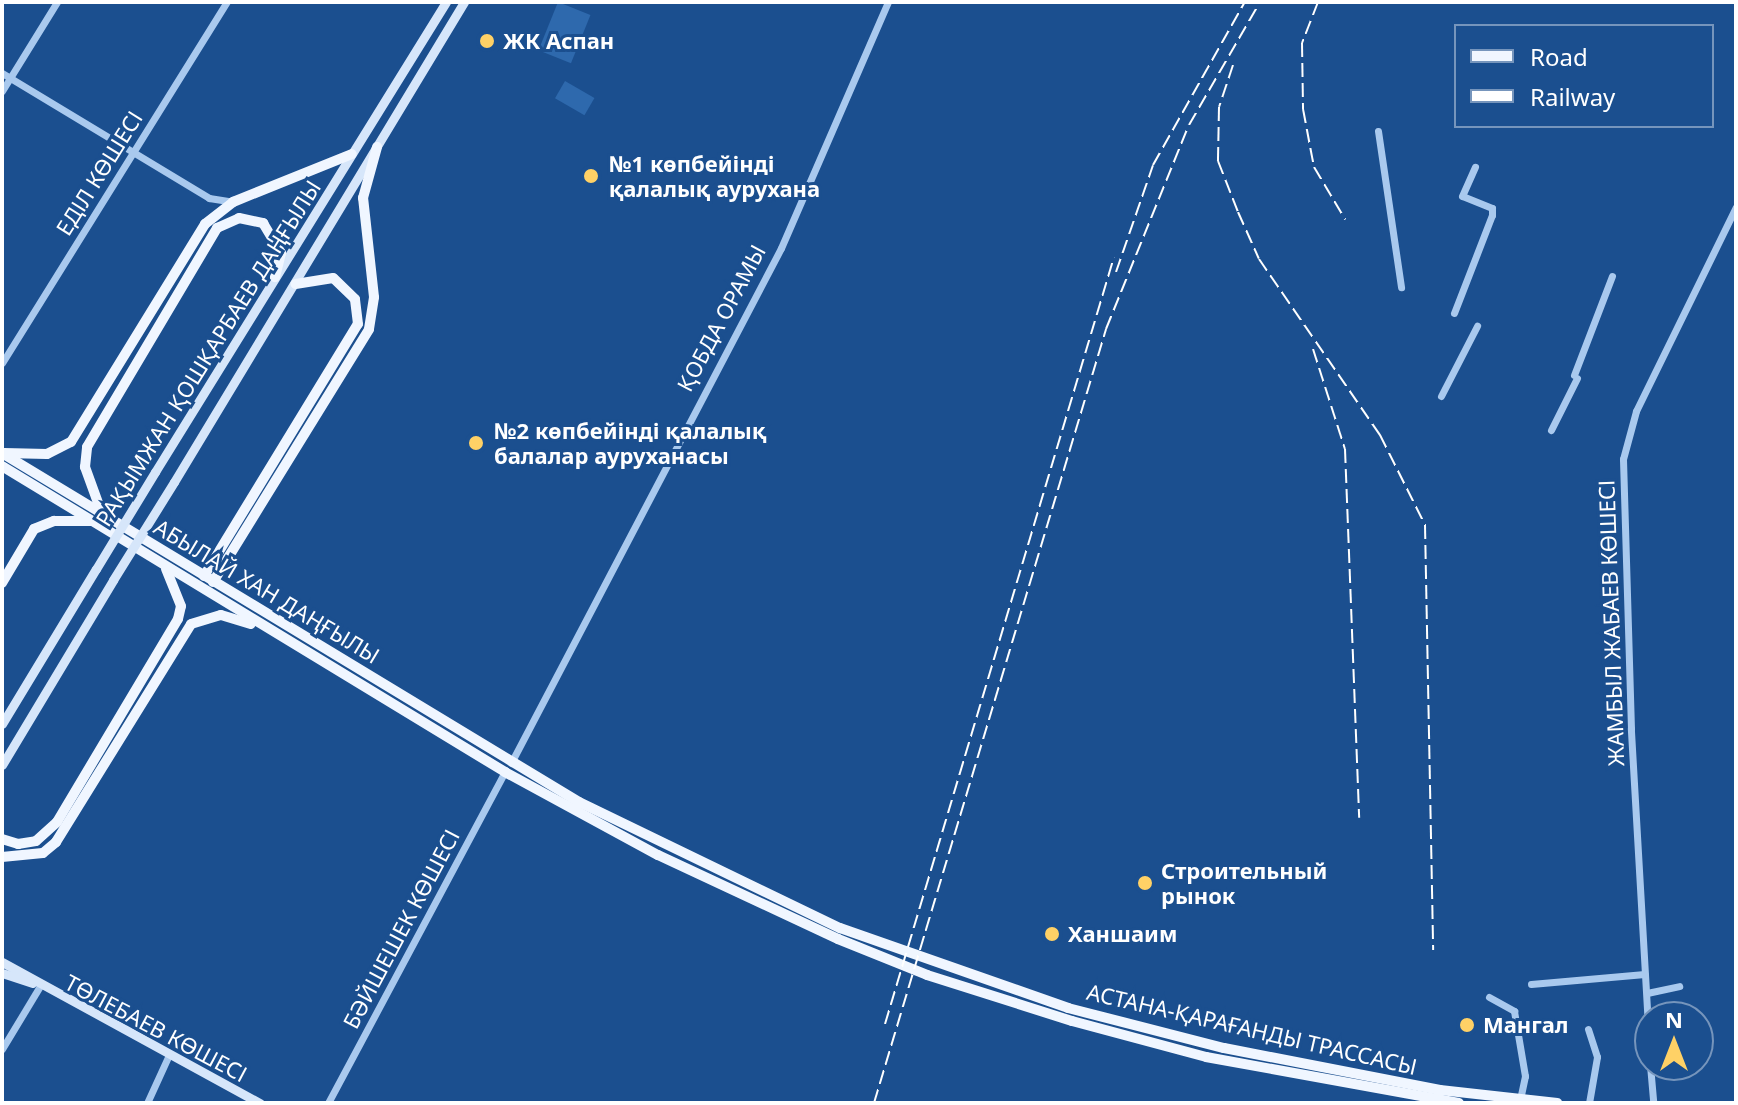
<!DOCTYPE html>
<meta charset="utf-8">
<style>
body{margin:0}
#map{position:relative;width:1738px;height:1105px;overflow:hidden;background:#1b4f8f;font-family:"Noto Sans",sans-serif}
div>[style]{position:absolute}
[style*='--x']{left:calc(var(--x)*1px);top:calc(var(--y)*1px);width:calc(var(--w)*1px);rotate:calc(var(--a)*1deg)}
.green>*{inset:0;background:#2e69ad;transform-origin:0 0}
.street>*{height:7px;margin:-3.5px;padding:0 3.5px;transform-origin:3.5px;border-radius:3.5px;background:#a9c9ee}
.secondary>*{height:9px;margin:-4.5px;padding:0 4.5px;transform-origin:4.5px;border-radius:4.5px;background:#d6e6fa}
.primary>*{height:10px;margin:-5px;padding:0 5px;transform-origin:5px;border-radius:5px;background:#f0f6ff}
.rail>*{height:2px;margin-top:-1px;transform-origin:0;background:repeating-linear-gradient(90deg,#fff 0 14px,transparent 0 20px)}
.secondary-bridge>*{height:9px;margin:-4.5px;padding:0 4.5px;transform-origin:4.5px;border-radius:4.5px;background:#d6e6fa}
.dots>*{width:22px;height:22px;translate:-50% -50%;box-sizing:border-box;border:4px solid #1b4f8f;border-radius:50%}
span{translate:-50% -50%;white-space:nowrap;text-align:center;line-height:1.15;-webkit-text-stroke:6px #1b4f8f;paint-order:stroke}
.poi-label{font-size:22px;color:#fff;font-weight:700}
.left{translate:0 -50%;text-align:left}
.street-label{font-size:22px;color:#fff}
.frame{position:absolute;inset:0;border:4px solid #fff;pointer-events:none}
.legend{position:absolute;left:1454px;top:24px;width:260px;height:104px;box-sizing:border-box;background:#1b4f8f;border:2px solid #7695bc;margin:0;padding:10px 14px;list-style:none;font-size:24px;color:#fff}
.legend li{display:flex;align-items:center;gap:16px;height:40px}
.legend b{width:40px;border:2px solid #7695bc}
.north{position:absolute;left:1634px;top:1001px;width:80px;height:80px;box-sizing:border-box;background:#1b4f8f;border:2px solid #7695bc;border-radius:50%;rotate:0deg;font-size:22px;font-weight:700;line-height:32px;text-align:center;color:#fff}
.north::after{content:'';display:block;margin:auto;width:28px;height:36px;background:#ffd166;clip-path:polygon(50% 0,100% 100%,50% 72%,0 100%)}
</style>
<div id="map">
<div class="green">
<i style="left:558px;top:2px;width:35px;height:52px;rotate:22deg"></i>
<i style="left:565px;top:81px;width:34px;height:20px;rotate:30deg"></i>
</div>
<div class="street">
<i style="--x:2;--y:73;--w:242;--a:31.1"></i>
<i style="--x:209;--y:198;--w:24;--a:9"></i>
<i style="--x:2;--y:91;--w:105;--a:-58.3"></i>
<i style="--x:1378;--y:131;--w:158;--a:81.6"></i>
<i style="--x:1454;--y:313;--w:105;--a:-68.8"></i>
<i style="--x:1492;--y:215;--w:7;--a:-90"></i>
<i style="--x:1492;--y:208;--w:32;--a:-158"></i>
<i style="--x:1462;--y:196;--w:32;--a:-66"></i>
<i style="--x:2;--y:363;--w:425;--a:-58.1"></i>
<i style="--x:1574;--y:375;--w:106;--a:-69"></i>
<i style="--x:1441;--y:396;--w:79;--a:-62.8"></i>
<i style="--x:1551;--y:430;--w:58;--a:-63.4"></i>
<i style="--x:511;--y:763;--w:581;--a:-62.33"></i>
<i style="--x:781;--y:248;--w:268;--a:-66.5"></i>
<i style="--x:1531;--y:984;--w:114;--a:-5"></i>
<i style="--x:1647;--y:993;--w:33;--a:-12"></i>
<i style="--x:1489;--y:997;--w:29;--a:29"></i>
<i style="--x:1514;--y:1011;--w:66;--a:80.4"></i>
<i style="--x:1525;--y:1076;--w:25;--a:102"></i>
<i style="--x:1588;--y:1029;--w:29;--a:72"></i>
<i style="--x:1597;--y:1057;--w:47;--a:99.9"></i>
<i style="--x:2;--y:1049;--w:74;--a:-58.9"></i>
<i style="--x:1650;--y:1061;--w:333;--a:-93.3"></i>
<i style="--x:1631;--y:729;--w:270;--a:-91.7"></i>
<i style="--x:1623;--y:459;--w:50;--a:-74.8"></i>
<i style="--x:1636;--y:411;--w:227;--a:-63.9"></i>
<i style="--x:1650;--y:1065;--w:38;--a:85"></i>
<i style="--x:147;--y:1103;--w:51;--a:-65.5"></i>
<i style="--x:328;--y:1103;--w:375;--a:-61.9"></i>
</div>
<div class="secondary">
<i style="--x:155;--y:472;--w:553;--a:-58.24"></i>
<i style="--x:174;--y:482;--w:561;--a:-58.86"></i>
<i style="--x:2;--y:724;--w:181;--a:-58.8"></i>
<i style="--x:2;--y:765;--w:216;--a:-59"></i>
<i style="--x:2;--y:962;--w:294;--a:28.7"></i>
<i style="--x:2;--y:973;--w:32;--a:18"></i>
</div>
<div class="primary">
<i style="--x:2;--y:453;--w:674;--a:31.17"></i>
<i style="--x:579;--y:802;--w:290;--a:25.8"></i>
<i style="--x:840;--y:928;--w:242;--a:19.3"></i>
<i style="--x:1068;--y:1008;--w:161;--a:14.4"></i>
<i style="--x:1224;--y:1048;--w:220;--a:11"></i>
<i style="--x:1440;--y:1090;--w:118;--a:6.3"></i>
<i style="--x:4;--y:453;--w:43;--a:1.3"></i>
<i style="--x:47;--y:454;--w:27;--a:-27"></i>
<i style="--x:71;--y:442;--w:256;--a:-58.4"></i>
<i style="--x:205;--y:224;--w:36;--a:-38"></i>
<i style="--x:233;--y:202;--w:128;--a:-22"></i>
<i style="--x:2;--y:466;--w:589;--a:31.31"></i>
<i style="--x:505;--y:772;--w:174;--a:28.5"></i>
<i style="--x:658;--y:855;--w:199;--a:25"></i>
<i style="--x:838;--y:939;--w:96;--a:22"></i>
<i style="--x:927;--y:975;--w:152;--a:17.6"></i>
<i style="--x:1072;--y:1021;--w:139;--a:15"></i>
<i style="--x:1206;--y:1057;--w:257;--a:10.3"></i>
<i style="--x:101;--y:511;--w:47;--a:-110"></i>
<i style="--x:85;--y:467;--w:20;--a:-84"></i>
<i style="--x:87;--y:447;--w:255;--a:-59.3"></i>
<i style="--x:217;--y:228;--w:24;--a:-24"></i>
<i style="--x:239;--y:218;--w:25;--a:12"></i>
<i style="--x:263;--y:223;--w:35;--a:59"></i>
<i style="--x:281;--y:253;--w:25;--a:104"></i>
<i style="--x:204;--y:576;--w:295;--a:-58.6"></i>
<i style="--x:358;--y:324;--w:25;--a:-97"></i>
<i style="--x:355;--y:299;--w:30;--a:-136"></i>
<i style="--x:333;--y:278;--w:38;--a:171"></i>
<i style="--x:213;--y:582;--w:297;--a:-58.3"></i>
<i style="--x:369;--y:329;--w:32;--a:-81"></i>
<i style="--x:374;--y:297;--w:100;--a:-96.3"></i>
<i style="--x:363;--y:198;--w:53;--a:-74.6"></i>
<i style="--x:2;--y:583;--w:63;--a:-59.3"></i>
<i style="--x:34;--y:529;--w:22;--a:-22"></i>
<i style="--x:54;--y:521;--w:38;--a:0"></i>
<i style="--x:2;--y:839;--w:17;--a:17"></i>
<i style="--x:18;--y:844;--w:18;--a:-9"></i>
<i style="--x:36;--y:841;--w:28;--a:-42"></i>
<i style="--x:57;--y:822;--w:236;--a:-59.2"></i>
<i style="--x:178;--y:619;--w:13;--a:-77"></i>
<i style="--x:181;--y:606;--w:40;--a:-112"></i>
<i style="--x:2;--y:857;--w:41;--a:-5.6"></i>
<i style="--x:43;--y:853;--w:17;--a:-40"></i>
<i style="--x:56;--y:842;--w:256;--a:-58.2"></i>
<i style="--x:191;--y:624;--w:31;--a:-17"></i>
<i style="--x:221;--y:615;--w:31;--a:17"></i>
</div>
<div class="rail">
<i style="--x:1318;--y:2;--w:44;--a:111.3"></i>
<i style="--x:1302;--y:43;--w:66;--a:89.1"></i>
<i style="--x:1303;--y:109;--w:59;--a:79.3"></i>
<i style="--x:1314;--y:167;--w:61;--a:59.2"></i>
<i style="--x:1233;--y:65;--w:44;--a:108.4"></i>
<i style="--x:1219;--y:107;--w:54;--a:91.1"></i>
<i style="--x:1218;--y:161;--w:55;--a:68.6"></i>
<i style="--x:1238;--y:212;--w:51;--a:65.9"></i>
<i style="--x:1259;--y:259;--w:214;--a:55.5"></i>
<i style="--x:1380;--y:435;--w:101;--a:63.4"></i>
<i style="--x:1425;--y:525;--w:425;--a:88.9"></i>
<i style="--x:1116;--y:272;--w:113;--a:-70.9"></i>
<i style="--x:1153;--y:165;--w:187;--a:-60.6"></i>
<i style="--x:1313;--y:349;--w:105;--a:72.3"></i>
<i style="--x:1345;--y:449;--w:369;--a:87.8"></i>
<i style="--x:885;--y:1024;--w:800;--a:-73.38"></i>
<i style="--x:874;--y:1103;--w:808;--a:-73.31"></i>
<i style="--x:1106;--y:329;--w:220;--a:-67.9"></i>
<i style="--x:1189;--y:125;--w:142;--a:-60"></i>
</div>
<div class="secondary-bridge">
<i style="--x:96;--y:569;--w:114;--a:-58.7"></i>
<i style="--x:113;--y:580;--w:115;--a:-58.1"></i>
</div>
<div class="dots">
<i style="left:487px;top:41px;background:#ffd166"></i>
<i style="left:591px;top:176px;background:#ffd166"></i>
<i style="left:476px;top:443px;background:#ffd166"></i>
<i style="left:1145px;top:883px;background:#ffd166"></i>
<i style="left:1052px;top:934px;background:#ffd166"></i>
<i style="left:1467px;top:1025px;background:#ffd166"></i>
</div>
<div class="poi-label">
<span class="left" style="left:503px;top:41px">ЖК Аспан</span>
<span class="left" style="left:609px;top:176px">№1 көпбейінді<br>қалалық аурухана</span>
<span class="left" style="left:494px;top:443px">№2 көпбейінді қалалық<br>балалар ауруханасы</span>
<span class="left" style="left:1161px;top:883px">Строительный<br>рынок</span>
<span class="left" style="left:1068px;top:934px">Ханшаим</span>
<span class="left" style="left:1483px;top:1025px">Мангал</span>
</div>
<div class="street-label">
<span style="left:99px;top:173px;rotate:-58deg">ЕДІЛ КӨШЕСІ</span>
<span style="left:721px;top:318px;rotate:-62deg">ҚОБДА ОРАМЫ</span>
<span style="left:208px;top:353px;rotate:-58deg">РАҚЫМЖАН ҚОШҚАРБАЕВ ДАҢҒЫЛЫ</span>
<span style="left:267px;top:591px;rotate:31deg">АБЫЛАЙ ХАН ДАҢҒЫЛЫ</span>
<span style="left:1611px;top:623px;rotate:-92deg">ЖАМБЫЛ ЖАБАЕВ КӨШЕСІ</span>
<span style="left:401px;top:929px;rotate:-62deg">БӘЙШЕШЕК КӨШЕСІ</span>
<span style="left:156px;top:1028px;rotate:28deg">ТӨЛЕБАЕВ КӨШЕСІ</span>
<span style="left:1252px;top:1029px;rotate:13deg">АСТАНА-ҚАРАҒАНДЫ ТРАССАСЫ</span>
</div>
<div class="frame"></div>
<ul class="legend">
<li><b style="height:10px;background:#f0f6ff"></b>Road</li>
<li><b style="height:10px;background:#fff"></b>Railway</li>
</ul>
<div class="north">N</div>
</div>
